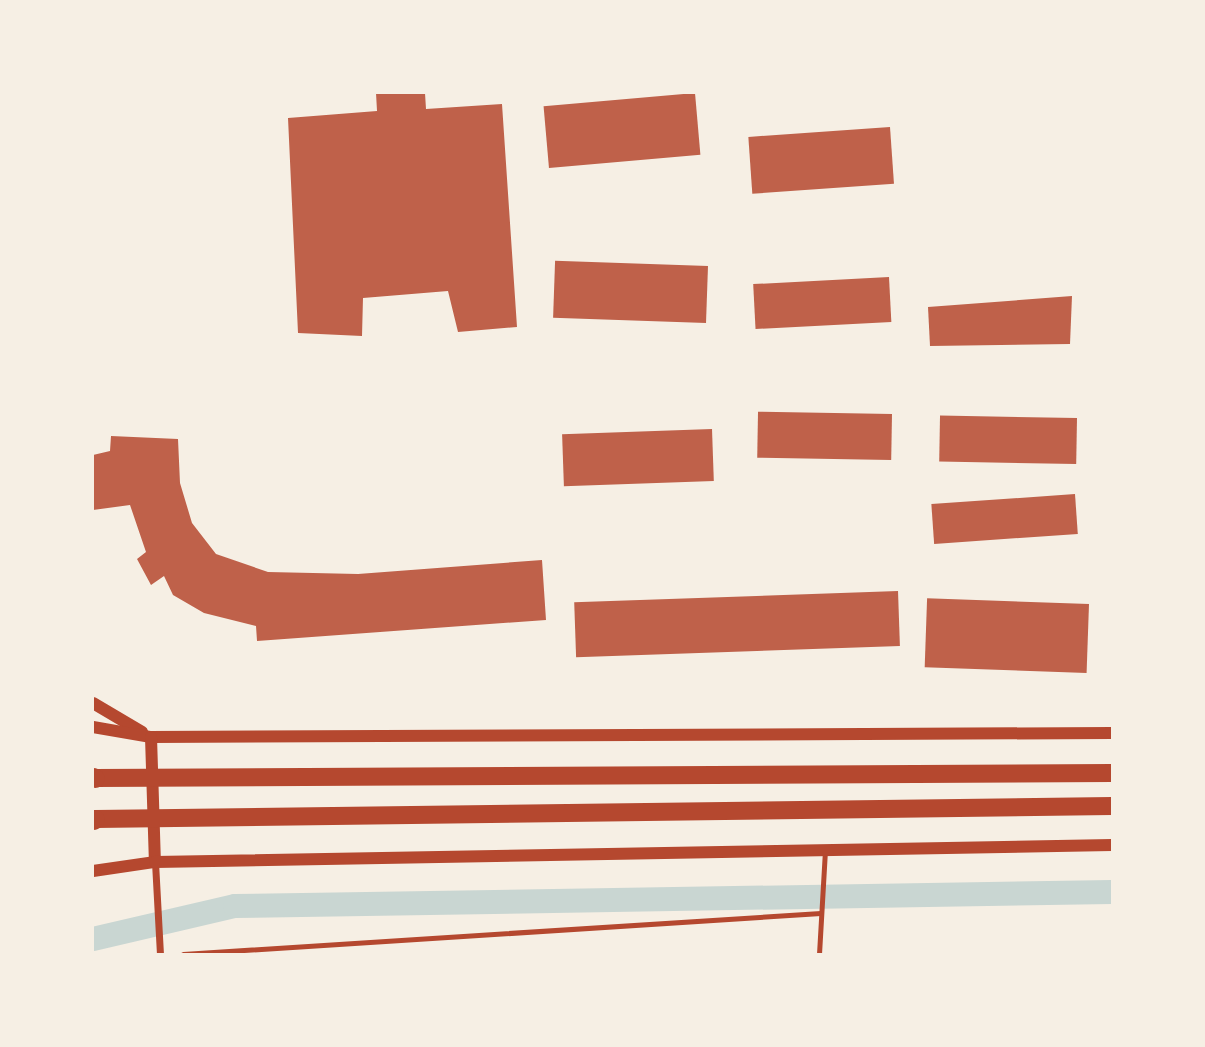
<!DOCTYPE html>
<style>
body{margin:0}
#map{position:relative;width:1205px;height:1047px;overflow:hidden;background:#f6efe4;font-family:"DejaVu Sans",sans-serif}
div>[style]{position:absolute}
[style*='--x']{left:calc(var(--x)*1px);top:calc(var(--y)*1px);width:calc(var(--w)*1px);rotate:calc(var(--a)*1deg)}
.canal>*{height:24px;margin:-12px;padding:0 12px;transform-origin:12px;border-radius:12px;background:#c9d6d2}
.building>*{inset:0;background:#bf614a;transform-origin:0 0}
.service>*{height:5px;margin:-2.5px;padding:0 2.5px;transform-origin:2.5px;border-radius:2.5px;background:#b5482f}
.minor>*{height:7px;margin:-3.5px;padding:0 3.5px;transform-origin:3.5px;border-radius:3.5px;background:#b5482f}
.tertiary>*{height:12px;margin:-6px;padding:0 6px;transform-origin:6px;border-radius:6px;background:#b5482f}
.primary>*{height:18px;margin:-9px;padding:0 9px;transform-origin:9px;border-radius:9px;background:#b5482f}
.trunk>*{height:19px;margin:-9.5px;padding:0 9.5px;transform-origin:9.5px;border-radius:9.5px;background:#b5482f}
span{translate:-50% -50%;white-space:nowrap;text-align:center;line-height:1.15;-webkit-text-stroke:7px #f6efe4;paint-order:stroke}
.frame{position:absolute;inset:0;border:94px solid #f6efe4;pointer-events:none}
</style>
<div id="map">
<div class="canal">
<i style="--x:93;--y:939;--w:146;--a:-13.1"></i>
<i style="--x:235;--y:906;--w:877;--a:-0.91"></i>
</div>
<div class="building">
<i style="clip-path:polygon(376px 93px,425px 93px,426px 109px,502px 104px,517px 327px,458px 332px,448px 291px,363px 298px,362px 336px,298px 333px,288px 118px,377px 111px)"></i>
<i style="left:695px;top:93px;width:62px;height:152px;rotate:85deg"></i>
<i style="left:890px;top:127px;width:57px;height:142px;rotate:86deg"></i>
<i style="left:708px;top:266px;width:57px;height:153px;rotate:92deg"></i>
<i style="left:889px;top:277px;width:45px;height:136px;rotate:87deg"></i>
<i style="clip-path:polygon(1072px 296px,1070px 344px,930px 346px,928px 307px)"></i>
<i style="left:892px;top:414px;width:46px;height:134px;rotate:91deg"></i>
<i style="left:1077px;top:418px;width:46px;height:137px;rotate:91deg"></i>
<i style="left:712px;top:429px;width:52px;height:150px;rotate:88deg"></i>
<i style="clip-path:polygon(111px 436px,178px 439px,180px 483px,192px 523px,216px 554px,268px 572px,358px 574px,542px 560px,546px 620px,257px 641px,256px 626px,204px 613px,173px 595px,164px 576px,151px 585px,137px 559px,146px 552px,130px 505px,93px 510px,93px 455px,110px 451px)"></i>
<i style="left:1075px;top:494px;width:40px;height:144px;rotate:86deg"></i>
<i style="left:898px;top:591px;width:55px;height:324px;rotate:88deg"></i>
<i style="left:1089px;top:604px;width:69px;height:162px;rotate:92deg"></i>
</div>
<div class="service">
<i style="--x:183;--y:954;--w:639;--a:-3.68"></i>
<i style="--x:819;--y:954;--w:104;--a:-86.7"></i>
</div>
<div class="minor">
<i style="--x:155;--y:862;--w:92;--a:86.9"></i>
</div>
<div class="tertiary">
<i style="--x:93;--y:703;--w:57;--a:30.6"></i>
<i style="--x:93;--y:727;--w:59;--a:9.8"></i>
<i style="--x:151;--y:737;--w:961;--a:-0.24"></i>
<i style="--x:151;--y:737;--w:125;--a:88.2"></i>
<i style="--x:93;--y:871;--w:63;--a:-8.3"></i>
<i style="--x:155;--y:862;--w:957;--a:-1.02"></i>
</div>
<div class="primary">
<i style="--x:95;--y:778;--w:1017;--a:-0.28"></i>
<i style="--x:95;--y:819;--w:1017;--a:-0.73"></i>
</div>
<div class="trunk">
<i style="--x:93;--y:777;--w:2;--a:27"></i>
<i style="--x:93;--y:820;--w:2;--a:-27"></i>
</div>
<div class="frame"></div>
</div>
